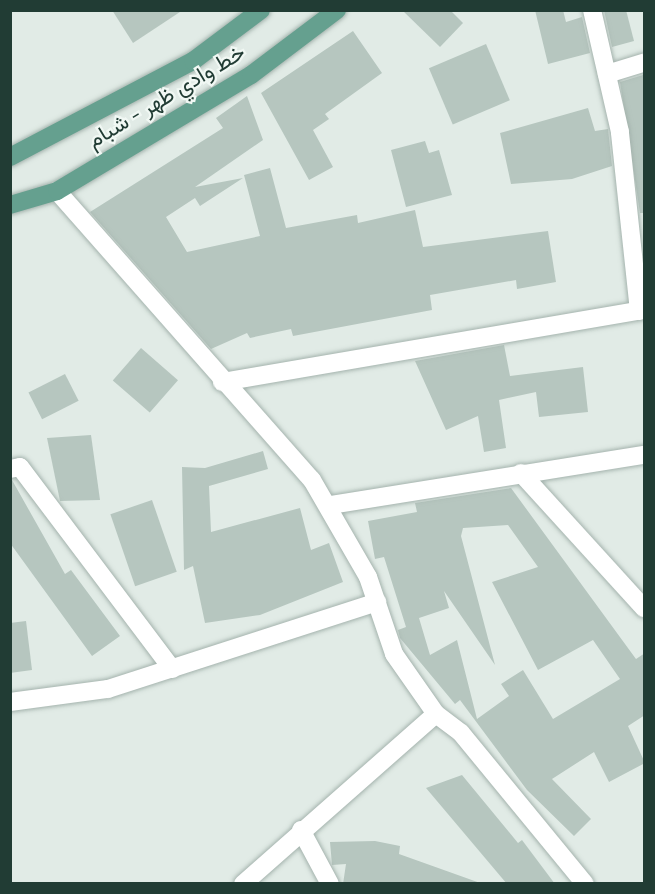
<!DOCTYPE html>
<meta charset="utf-8">
<style>
body{margin:0}
#map{position:relative;width:655px;height:894px;overflow:hidden;background:#e1ebe6;font-family:"Titillium Web",Vazirmatn,sans-serif}
div>[style]{position:absolute}
[style*='--x']{left:calc(var(--x)*1px);top:calc(var(--y)*1px);width:calc(var(--w)*1px);rotate:calc(var(--a)*1deg)}
.building>*{inset:0;background:#b6c6bf;transform-origin:0 0}
.roads{filter:drop-shadow(0 0 2px #a4b3ad) drop-shadow(0 0 2px #a4b3ad)}
.minor>*{height:18px;margin:-9px;padding:0 9px;transform-origin:9px;border-radius:9px;background:#fff}
.primary>*{height:18px;margin:-9px;padding:0 9px;transform-origin:9px;border-radius:9px;background:#65a08f}
span{translate:-50% -50%;white-space:nowrap;text-align:center;line-height:1.15;-webkit-text-stroke:4.5px #f1f8f4;paint-order:stroke}
.street-label{font-size:22px;color:#213c34}
.frame{position:absolute;inset:0;border:12px solid #213c34;pointer-events:none}
</style>
<div id="map">
<div class="building">
<i style="clip-path:polygon(112px 10px,183px 10px,133px 43px)"></i>
<i style="clip-path:polygon(402px 10px,450px 10px,463px 23px,440px 47px)"></i>
<i style="clip-path:polygon(535px 10px,563px 10px,566px 22px,582px 17px,590px 53px,548px 64px)"></i>
<i style="clip-path:polygon(604px 10px,626px 10px,634px 41px,612px 47px)"></i>
<i style="clip-path:polygon(353px 31px,382px 73px,325px 114px,329px 119px,313px 130px,333px 167px,309px 180px,261px 93px)"></i>
<i style="left:486px;top:44px;width:61px;height:62px;rotate:67deg"></i>
<i style="clip-path:polygon(643px 75px,645px 213px,640px 213px,620px 82px)"></i>
<i style="clip-path:polygon(247px 96px,263px 140px,195px 187px,243px 178px,200px 206px,195px 198px,166px 217px,187px 252px,260px 236px,244px 175px,270px 168px,286px 228px,357px 215px,358px 223px,415px 210px,423px 247px,548px 231px,556px 282px,517px 289px,516px 280px,430px 295px,432px 310px,293px 336px,291px 329px,250px 338px,247px 333px,211px 349px,90px 212px,223px 128px,216px 118px)"></i>
<i style="clip-path:polygon(588px 108px,595px 131px,608px 129px,612px 166px,572px 179px,511px 184px,500px 133px)"></i>
<i style="clip-path:polygon(425px 141px,429px 153px,439px 150px,452px 195px,406px 207px,391px 150px)"></i>
<i style="clip-path:polygon(504px 345px,510px 376px,583px 367px,588px 412px,539px 417px,536px 392px,499px 400px,506px 448px,484px 452px,478px 416px,446px 430px,415px 361px)"></i>
<i style="left:141px;top:348px;width:49px;height:43px;rotate:41deg"></i>
<i style="left:65px;top:374px;width:30px;height:41px;rotate:63deg"></i>
<i style="clip-path:polygon(91px 435px,100px 500px,60px 501px,47px 438px)"></i>
<i style="clip-path:polygon(263px 451px,268px 469px,209px 486px,211px 532px,300px 508px,311px 550px,329px 543px,343px 582px,260px 615px,205px 623px,193px 566px,184px 570px,182px 467px,205px 468px)"></i>
<i style="clip-path:polygon(12px 480px,65px 574px,71px 570px,120px 636px,92px 656px,10px 543px)"></i>
<i style="clip-path:polygon(evenodd,511px 488px,636px 659px,645px 653px,645px 715px,628px 726px,645px 763px,609px 782px,594px 752px,552px 779px,591px 819px,574px 836px,527px 790px,460px 700px,455px 704px,400px 638px,398px 630px,406px 627px,384px 557px,375px 559px,368px 521px,417px 512px,415px 503px,511px 488px,508px 525px,538px 567px,492px 582px,538px 670px,593px 640px,620px 679px,553px 719px,523px 670px,501px 684px,509px 696px,477px 719px,457px 640px,430px 655px,419px 618px,449px 608px,444px 591px,495px 665px,461px 536px,463px 528px,508px 525px)"></i>
<i style="left:152px;top:500px;width:76px;height:44px;rotate:71deg"></i>
<i style="clip-path:polygon(26px 621px,32px 670px,10px 673px,10px 623px)"></i>
<i style="clip-path:polygon(462px 775px,518px 843px,522px 840px,555px 884px,507px 884px,426px 788px)"></i>
<i style="clip-path:polygon(375px 841px,400px 846px,399px 854px,483px 884px,343px 884px,346px 864px,332px 865px,330px 842px)"></i>
</div>
<div class="roads">
<div class="minor">
<i style="--x:607;--y:74;--w:39;--a:-17"></i>
<i style="--x:57;--y:191;--w:385;--a:48.6"></i>
<i style="--x:312;--y:480;--w:112;--a:60"></i>
<i style="--x:368;--y:577;--w:81;--a:71.3"></i>
<i style="--x:394;--y:654;--w:73;--a:55"></i>
<i style="--x:436;--y:714;--w:31;--a:37"></i>
<i style="--x:461;--y:733;--w:195;--a:50.6"></i>
<i style="--x:222;--y:382;--w:423;--a:-9.7"></i>
<i style="--x:639;--y:311;--w:180;--a:-96.1"></i>
<i style="--x:620;--y:132;--w:125;--a:-102.9"></i>
<i style="--x:10;--y:469;--w:10;--a:-11"></i>
<i style="--x:20;--y:467;--w:253;--a:53"></i>
<i style="--x:521;--y:473;--w:183;--a:47.7"></i>
<i style="--x:331;--y:505;--w:317;--a:-9.1"></i>
<i style="--x:10;--y:702;--w:99;--a:-7.6"></i>
<i style="--x:108;--y:689;--w:283;--a:-17.9"></i>
<i style="--x:301;--y:830;--w:61;--a:61.8"></i>
<i style="--x:243;--y:884;--w:257;--a:-41.4"></i>
</div>
<div class="primary">
<i style="--x:10;--y:157;--w:207;--a:-27.7"></i>
<i style="--x:193;--y:61;--w:85;--a:-36.9"></i>
<i style="--x:10;--y:205;--w:49;--a:-16.6"></i>
<i style="--x:57;--y:191;--w:226;--a:-30.9"></i>
<i style="--x:251;--y:75;--w:108;--a:-37.1"></i>
</div>
</div>
<div class="street-label">
<span style="left:166px;top:96px;rotate:-31deg">خط وادي ظهر - شبام</span>
</div>
<div class="frame"></div>
</div>
